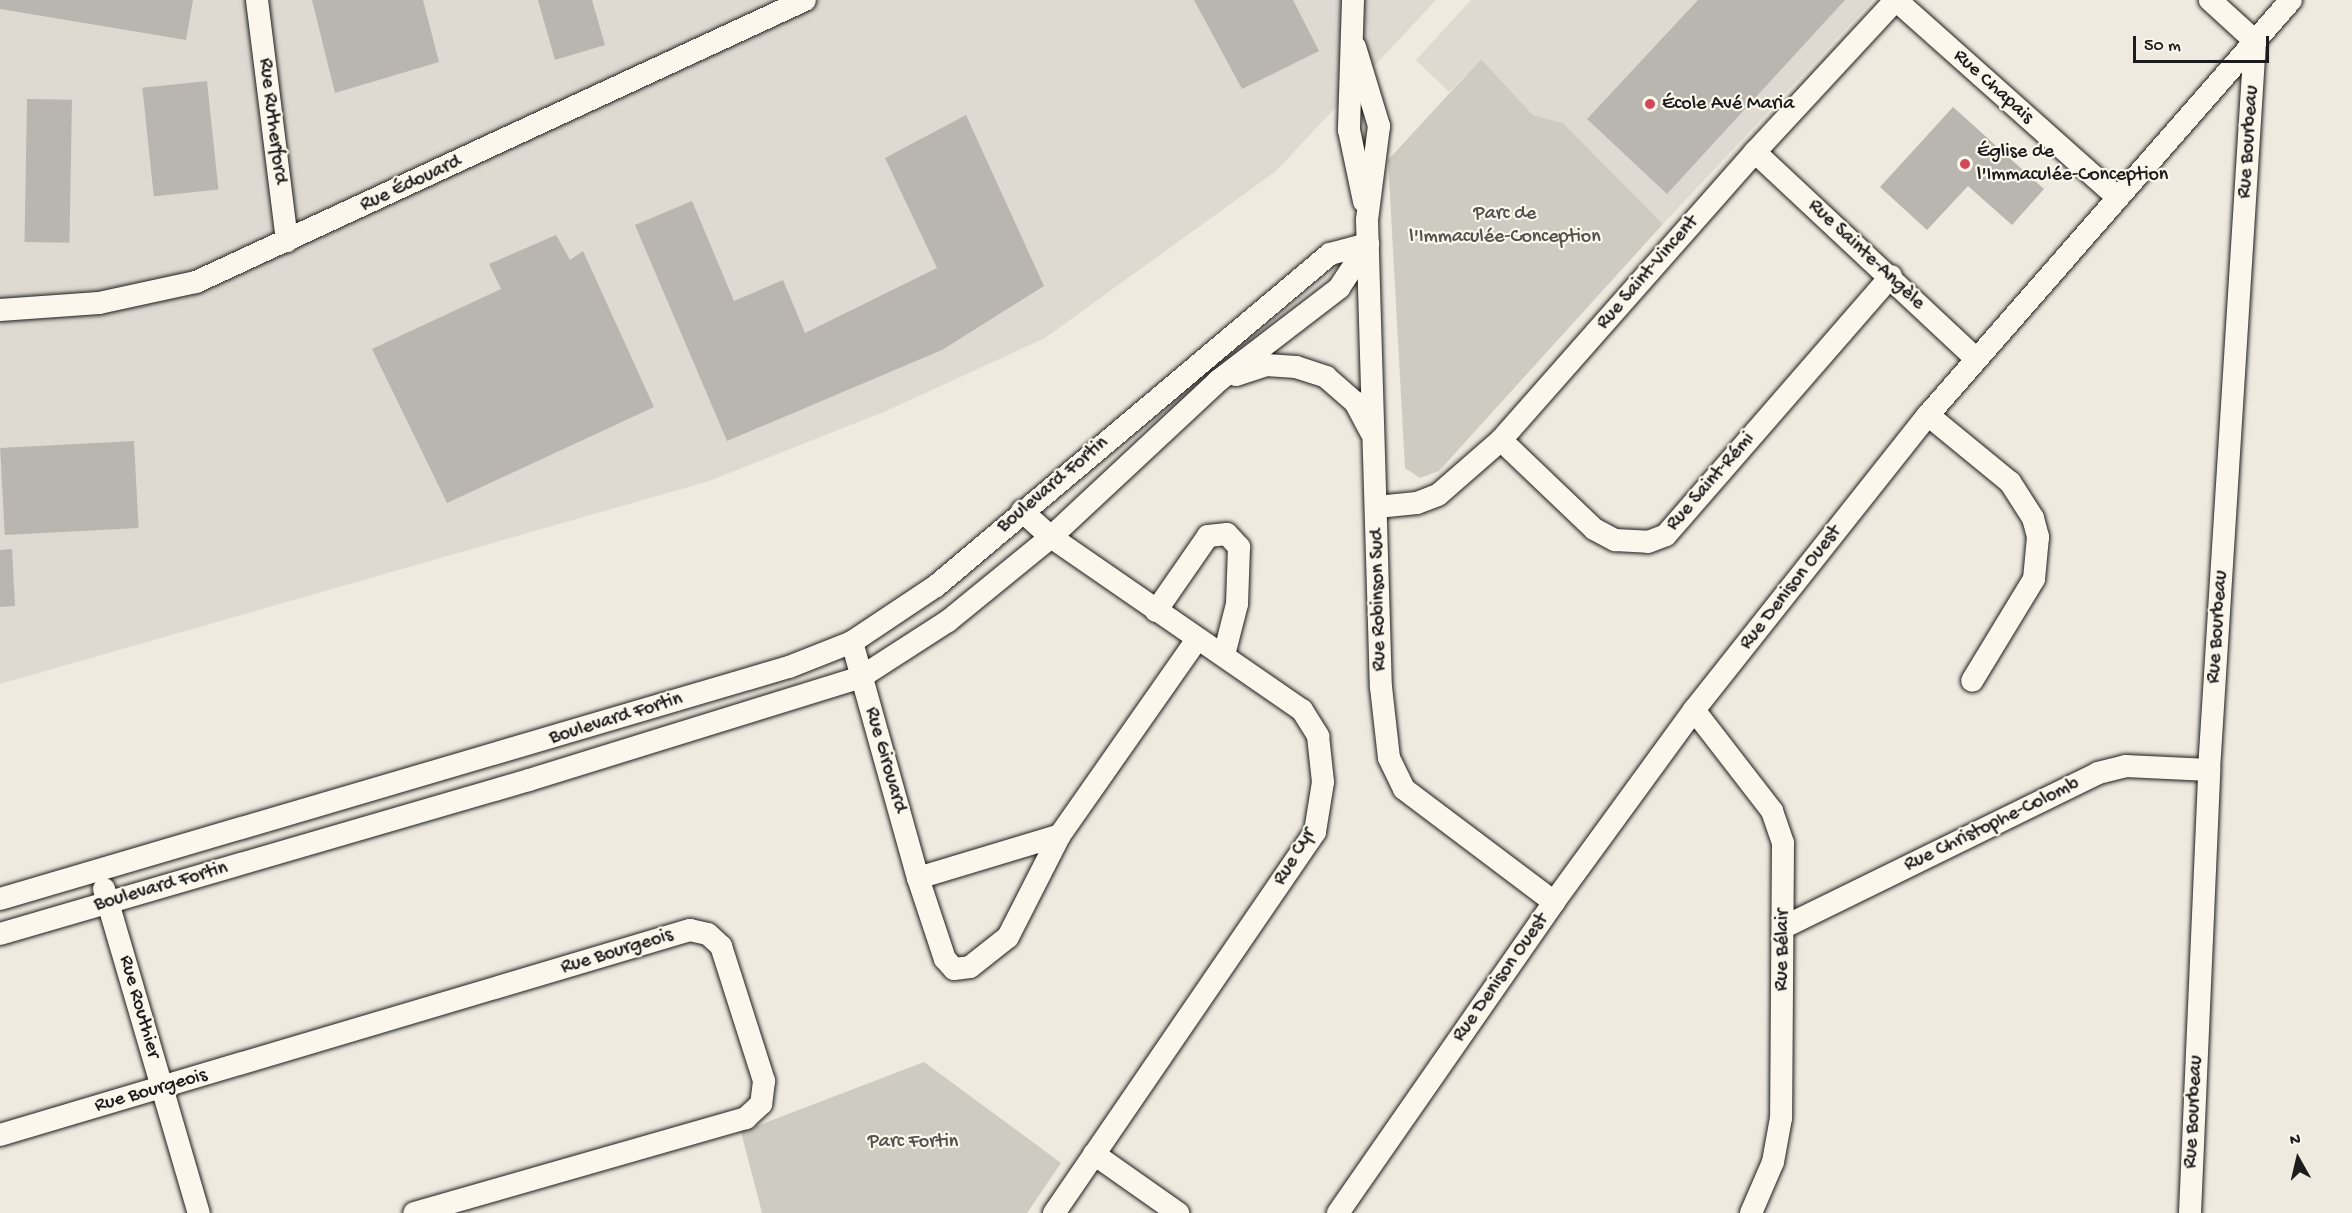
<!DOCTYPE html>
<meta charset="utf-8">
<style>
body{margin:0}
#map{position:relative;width:2352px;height:1213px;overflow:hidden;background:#eeeadf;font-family:"Gochi Hand",sans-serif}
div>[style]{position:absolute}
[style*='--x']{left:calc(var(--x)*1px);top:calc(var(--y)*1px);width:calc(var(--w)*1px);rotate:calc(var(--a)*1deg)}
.built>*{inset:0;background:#dedad1}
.green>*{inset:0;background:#ceccc2}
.building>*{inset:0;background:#b9b6af;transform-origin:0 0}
.roads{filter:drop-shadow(0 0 2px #1c1c1c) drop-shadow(0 0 2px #1c1c1c)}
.minor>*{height:22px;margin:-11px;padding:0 11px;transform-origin:11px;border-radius:11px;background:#fbf7ec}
.dots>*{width:16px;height:16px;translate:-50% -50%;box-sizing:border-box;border:3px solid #fbf7ec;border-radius:50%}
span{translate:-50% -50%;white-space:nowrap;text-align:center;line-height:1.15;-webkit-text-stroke:4.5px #fbf7ec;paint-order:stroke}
.street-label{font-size:20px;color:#1c1c1c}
.poi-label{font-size:20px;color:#1c1c1c}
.left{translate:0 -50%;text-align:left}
.park-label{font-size:20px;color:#51514e}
.north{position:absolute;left:2268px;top:1129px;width:60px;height:60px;-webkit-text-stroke:4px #fbf7ec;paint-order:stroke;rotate:352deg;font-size:16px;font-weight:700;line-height:24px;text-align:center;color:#1c1c1c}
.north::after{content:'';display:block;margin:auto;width:21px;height:27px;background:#1c1c1c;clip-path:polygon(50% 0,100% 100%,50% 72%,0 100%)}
.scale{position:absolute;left:2133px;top:36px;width:136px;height:27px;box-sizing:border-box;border:3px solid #1c1c1c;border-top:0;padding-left:8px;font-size:18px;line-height:21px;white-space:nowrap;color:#1c1c1c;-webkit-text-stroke:4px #fbf7ec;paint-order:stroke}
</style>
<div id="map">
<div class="built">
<i style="clip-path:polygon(0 0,1436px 0,1276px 171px,1045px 338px,886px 411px,709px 481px,0 684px)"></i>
<i style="clip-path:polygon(1471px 0,1873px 0,1663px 224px,1563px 123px,1533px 115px,1481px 59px,1449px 92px,1416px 60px)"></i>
</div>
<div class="green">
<i style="clip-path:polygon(1481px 59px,1533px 115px,1563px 123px,1663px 224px,1439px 471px,1420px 478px,1405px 468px,1388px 160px)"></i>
<i style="clip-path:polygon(924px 1062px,1061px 1163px,1027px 1213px,762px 1213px,741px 1132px)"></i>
</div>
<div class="building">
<i style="clip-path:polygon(0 0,193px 0,186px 40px,0 9px)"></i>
<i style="clip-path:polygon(312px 0,423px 0,439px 62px,335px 93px)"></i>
<i style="clip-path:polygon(538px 0,592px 0,605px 45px,555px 60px)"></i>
<i style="clip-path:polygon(1194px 0,1293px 0,1319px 51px,1242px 89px)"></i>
<i style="clip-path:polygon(1698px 0,1845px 0,1667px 194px,1587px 119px)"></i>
<i style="left:207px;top:81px;width:109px;height:65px;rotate:84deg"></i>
<i style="left:27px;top:99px;width:45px;height:143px;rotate:1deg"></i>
<i style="clip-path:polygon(1953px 107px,2044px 189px,2012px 225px,1968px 186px,1927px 230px,1880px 187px)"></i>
<i style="clip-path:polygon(966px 115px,1044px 286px,942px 350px,727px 441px,635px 225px,692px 201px,734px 301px,783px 280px,805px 333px,937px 268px,885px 158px)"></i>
<i style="clip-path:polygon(556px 235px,570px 260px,583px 251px,654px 407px,447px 503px,372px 349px,501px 289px,489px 264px)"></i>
<i style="left:134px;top:441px;width:87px;height:134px;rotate:87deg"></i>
<i style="clip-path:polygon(12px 549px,15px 606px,0 607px,0 550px)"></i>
</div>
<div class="roads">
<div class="minor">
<i style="--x:257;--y:0;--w:243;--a:82.9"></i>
<i style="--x:1353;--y:0;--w:130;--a:91.8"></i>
<i style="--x:1349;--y:130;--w:73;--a:78.1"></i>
<i style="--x:1896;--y:0;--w:297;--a:41.7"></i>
<i style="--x:1355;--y:47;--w:83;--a:73.1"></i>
<i style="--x:1379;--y:126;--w:95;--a:97.3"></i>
<i style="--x:1367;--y:220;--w:467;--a:88.3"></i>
<i style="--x:1381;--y:687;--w:71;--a:83.6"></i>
<i style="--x:1389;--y:758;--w:34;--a:64"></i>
<i style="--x:1404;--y:789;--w:188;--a:37"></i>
<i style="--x:1755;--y:152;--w:303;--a:43.1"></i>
<i style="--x:0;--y:310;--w:99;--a:-4"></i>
<i style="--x:99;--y:303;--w:99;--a:-12.2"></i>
<i style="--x:196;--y:282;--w:671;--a:-24.85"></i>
<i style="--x:1236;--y:375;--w:32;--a:-18"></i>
<i style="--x:1266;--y:365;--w:30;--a:4"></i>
<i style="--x:1296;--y:367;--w:32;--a:18"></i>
<i style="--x:1326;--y:377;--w:38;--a:41"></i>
<i style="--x:1355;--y:402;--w:34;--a:62"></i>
<i style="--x:1928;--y:415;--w:106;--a:39.3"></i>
<i style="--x:2010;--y:482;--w:43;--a:57.4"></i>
<i style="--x:2033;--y:518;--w:20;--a:75"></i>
<i style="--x:2038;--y:537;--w:42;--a:95.4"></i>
<i style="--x:2034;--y:579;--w:119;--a:121.3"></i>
<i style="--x:1501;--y:440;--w:129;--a:43.7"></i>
<i style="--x:1594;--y:529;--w:24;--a:28"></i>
<i style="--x:1615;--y:540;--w:33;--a:3"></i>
<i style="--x:1648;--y:542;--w:19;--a:-21"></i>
<i style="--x:1666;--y:535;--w:343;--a:-49"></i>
<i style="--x:1377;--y:507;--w:40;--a:-5.7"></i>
<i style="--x:1417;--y:503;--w:22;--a:-21"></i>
<i style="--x:1438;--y:495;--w:84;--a:-41.1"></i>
<i style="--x:1501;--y:440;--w:384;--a:-48.6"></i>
<i style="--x:1755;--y:152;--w:207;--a:-47.2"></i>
<i style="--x:1022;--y:511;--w:39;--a:42"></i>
<i style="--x:1051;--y:537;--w:305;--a:34.6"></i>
<i style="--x:1302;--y:710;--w:31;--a:58"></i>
<i style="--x:1318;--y:736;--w:46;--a:83.8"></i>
<i style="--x:1323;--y:782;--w:51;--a:99.1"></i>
<i style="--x:1315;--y:832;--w:462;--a:124.4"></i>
<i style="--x:1156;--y:611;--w:91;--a:-55.3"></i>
<i style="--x:1208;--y:536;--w:19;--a:-6"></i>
<i style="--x:1227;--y:534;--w:18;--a:47"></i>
<i style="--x:1239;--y:547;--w:57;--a:92"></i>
<i style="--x:1237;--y:604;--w:53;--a:104.3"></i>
<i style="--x:852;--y:642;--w:245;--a:74.4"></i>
<i style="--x:918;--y:878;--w:148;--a:-16.8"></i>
<i style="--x:1060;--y:835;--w:239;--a:-55"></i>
<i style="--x:1694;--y:710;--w:128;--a:52.3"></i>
<i style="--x:1772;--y:811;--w:34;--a:71"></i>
<i style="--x:1783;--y:843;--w:275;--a:90.4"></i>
<i style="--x:1781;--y:1118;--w:45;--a:100.3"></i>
<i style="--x:1773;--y:1162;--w:56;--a:113.3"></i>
<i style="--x:918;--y:878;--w:85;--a:71.6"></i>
<i style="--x:945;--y:959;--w:13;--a:48"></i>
<i style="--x:954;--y:969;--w:16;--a:-7"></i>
<i style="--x:970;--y:967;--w:48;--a:-38.3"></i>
<i style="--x:1008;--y:937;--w:114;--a:-63"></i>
<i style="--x:104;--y:889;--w:338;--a:73.7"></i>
<i style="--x:0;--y:899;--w:822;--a:-16.39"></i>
<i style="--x:789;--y:667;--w:68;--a:-21.6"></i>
<i style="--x:852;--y:642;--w:101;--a:-33.7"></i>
<i style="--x:936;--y:586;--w:515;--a:-40.12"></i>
<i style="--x:1330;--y:254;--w:39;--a:-15"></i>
<i style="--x:1784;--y:927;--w:350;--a:-26.1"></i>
<i style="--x:2098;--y:773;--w:29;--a:-14"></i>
<i style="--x:2126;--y:766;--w:83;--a:2.8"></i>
<i style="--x:0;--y:934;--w:551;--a:-16.23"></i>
<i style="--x:529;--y:780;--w:348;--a:-17.2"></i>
<i style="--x:861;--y:677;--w:103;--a:-32.8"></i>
<i style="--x:948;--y:621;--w:133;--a:-39.2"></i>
<i style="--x:1051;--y:537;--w:229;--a:-43"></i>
<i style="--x:1218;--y:381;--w:153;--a:-37.5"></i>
<i style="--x:1339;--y:288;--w:53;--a:-56.6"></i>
<i style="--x:0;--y:1135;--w:720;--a:-16.55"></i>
<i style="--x:690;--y:930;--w:18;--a:13"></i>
<i style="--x:708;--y:934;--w:18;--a:43"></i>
<i style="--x:721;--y:946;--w:142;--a:72.3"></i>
<i style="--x:764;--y:1081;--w:23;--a:97"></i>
<i style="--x:761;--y:1104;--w:21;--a:137"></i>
<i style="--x:746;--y:1118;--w:345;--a:164"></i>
<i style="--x:1094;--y:1154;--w:103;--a:35.1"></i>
<i style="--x:1338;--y:1213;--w:379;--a:-55.2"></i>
<i style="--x:1554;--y:902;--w:238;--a:-53.9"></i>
<i style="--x:1694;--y:710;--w:377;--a:-51.6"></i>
<i style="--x:1928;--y:415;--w:551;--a:-48.82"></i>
<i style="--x:2190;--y:1213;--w:443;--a:-87.5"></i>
<i style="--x:2209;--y:770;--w:730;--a:-86.39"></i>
<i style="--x:2255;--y:41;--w:61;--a:-137.7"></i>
</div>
</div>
<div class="dots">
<i style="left:1650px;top:104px;background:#d1495b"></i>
<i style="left:1965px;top:164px;background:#d1495b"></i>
</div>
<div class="street-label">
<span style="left:1993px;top:87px;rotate:42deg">Rue Chapais</span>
<span style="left:272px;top:121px;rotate:83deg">Rue Rutherford</span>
<span style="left:2249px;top:142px;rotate:-86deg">Rue Bourbeau</span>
<span style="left:411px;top:184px;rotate:-25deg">Rue Édouard</span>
<span style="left:1866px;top:255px;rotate:43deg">Rue Sainte-Angèle</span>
<span style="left:1648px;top:273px;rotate:-49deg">Rue Saint-Vincent</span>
<span style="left:1711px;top:482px;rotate:-49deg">Rue Saint-Rémi</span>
<span style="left:1053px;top:485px;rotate:-40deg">Boulevard Fortin</span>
<span style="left:1791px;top:588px;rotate:-52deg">Rue Denison Ouest</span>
<span style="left:1379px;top:600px;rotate:-91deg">Rue Robinson Sud</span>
<span style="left:2218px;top:627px;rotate:-86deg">Rue Bourbeau</span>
<span style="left:616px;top:719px;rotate:-17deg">Boulevard Fortin</span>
<span style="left:885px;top:760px;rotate:74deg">Rue Girouard</span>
<span style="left:1992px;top:825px;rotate:-26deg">Rue Christophe-Colomb</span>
<span style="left:1295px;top:857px;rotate:-59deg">Rue Cyr</span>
<span style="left:161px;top:887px;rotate:-16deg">Boulevard Fortin</span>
<span style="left:1783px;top:950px;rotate:-89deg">Rue Bélair</span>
<span style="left:617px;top:952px;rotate:-17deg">Rue Bourgeois</span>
<span style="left:1501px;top:978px;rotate:-55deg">Rue Denison Ouest</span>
<span style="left:139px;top:1007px;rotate:74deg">Rue Routhier</span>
<span style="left:151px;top:1091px;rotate:-16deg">Rue Bourgeois</span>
<span style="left:2194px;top:1112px;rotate:-87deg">Rue Bourbeau</span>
</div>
<div class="poi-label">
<span class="left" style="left:1662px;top:104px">École Avé Maria</span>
<span class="left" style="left:1977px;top:164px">Église de<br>l'Immaculée-Conception</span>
</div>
<div class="park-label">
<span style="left:1505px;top:226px">Parc de<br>l'Immaculée-Conception</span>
<span style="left:913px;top:1142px">Parc Fortin</span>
</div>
<div class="north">N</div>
<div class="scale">50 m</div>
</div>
